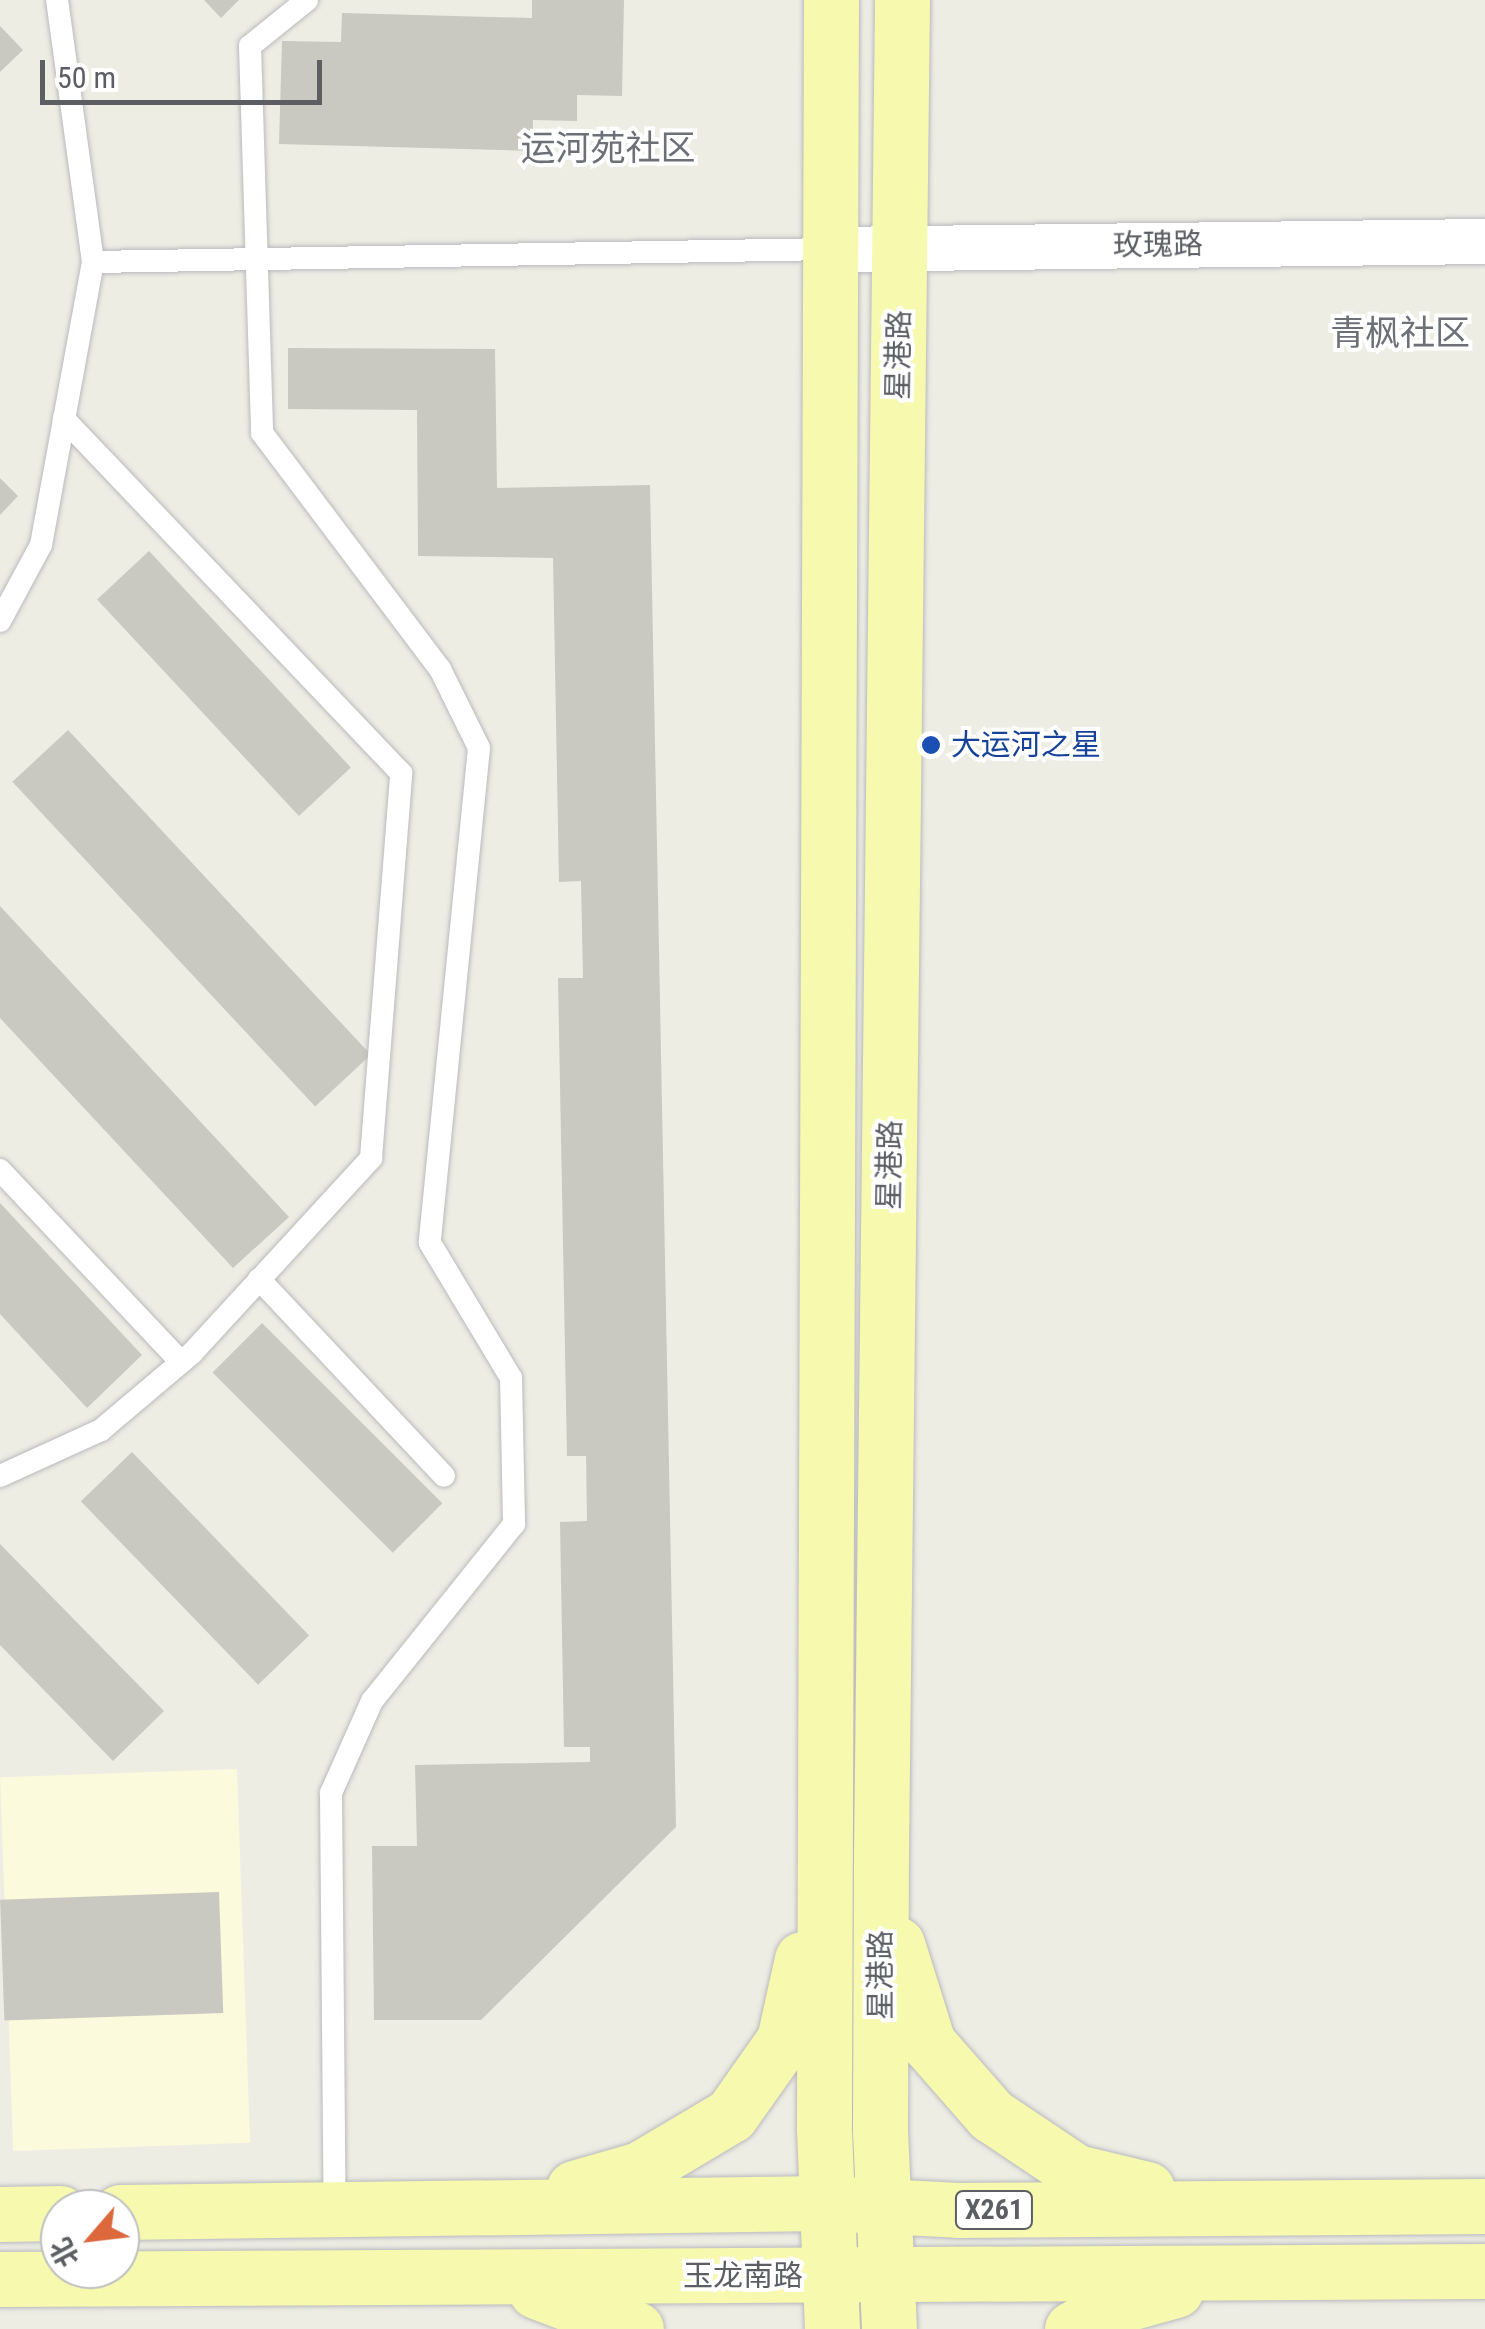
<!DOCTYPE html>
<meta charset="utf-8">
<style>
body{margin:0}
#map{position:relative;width:1485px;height:2329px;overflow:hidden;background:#eeede4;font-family:"Roboto Condensed","Noto Sans SC",sans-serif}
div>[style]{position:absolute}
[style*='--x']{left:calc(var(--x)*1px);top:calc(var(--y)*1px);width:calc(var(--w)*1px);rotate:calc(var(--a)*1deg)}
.commercial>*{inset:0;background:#fbfadc;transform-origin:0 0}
.building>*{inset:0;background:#c9c8c1;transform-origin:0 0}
.roads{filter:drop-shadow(0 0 2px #b9babf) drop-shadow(0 0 2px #b9babf)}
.service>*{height:22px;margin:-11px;padding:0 11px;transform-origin:11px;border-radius:11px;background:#fff}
.minor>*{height:45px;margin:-22.5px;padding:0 22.5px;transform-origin:22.5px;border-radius:22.5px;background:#fff}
.primary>*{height:55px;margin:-27.5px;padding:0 27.5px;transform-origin:27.5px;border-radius:27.5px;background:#f6f9ae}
.dots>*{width:28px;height:28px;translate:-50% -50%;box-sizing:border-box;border:5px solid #fff;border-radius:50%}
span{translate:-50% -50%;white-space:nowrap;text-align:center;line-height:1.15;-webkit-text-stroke:8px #fff;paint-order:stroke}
.shield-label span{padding:2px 8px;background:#fff;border:2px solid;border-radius:8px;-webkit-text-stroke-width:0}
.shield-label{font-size:28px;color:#5c5e64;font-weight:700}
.street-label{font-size:30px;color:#5c5e64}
.transit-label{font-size:30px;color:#164399}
.left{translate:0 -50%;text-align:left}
.quarter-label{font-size:35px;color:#6d7076}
.north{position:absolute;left:40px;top:2189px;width:100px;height:100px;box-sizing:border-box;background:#fff;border:2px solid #bebfc1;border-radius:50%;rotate:242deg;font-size:28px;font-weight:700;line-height:40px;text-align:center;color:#5c5e64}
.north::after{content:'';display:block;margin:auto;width:35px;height:45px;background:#dc683c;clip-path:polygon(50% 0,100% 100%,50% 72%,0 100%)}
.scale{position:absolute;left:40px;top:60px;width:282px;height:45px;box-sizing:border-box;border:5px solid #5c5e64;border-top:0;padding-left:12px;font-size:30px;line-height:35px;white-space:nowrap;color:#5c5e64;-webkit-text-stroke:8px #fff;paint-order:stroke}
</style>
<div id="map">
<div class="commercial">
<i style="left:237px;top:1769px;width:374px;height:237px;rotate:88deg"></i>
</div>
<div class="building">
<i style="clip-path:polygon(204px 0,239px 0,221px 18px)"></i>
<i style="clip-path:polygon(532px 0,624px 0,622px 96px,577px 95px,577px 121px,533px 120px,533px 151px,279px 144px,282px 41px,341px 42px,342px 13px,532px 18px)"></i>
<i style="clip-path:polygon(0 26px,23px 50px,0 72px)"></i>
<i style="clip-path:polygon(288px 348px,495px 349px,497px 488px,650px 485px,676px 1827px,481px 2020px,374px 2020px,372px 1846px,417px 1846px,415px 1765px,590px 1762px,590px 1747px,564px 1747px,560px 1522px,587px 1521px,586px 1456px,567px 1456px,558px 978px,583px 978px,581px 881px,559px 882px,553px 558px,418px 556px,417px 410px,288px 409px)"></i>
<i style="clip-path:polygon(0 478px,18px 496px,0 515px)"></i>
<i style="left:149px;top:551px;width:296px;height:71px;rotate:47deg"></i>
<i style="left:68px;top:730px;width:444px;height:76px;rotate:47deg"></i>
<i style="clip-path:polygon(0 906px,289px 1217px,233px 1268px,0 1018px)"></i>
<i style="clip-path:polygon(0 1203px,142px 1355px,87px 1408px,0 1314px)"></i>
<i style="left:262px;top:1323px;width:255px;height:70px;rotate:45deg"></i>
<i style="left:132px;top:1452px;width:255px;height:71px;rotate:46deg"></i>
<i style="clip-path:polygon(0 1544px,164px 1711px,113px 1761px,0 1645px)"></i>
<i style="left:219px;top:1892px;width:121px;height:219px;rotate:88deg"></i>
</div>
<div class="roads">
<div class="service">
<i style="--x:307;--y:0;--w:73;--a:141.1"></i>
<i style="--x:250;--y:46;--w:387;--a:88.2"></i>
<i style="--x:262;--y:433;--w:296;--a:53"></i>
<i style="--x:440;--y:669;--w:88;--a:63.7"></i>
<i style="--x:479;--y:748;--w:497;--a:95.7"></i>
<i style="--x:430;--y:1243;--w:157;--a:59"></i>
<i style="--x:511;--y:1378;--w:146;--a:88.8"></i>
<i style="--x:514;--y:1524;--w:227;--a:128.7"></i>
<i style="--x:372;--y:1701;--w:101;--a:114"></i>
<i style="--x:331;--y:1793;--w:417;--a:89.5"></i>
<i style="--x:93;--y:262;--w:738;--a:-1.01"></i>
<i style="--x:0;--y:621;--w:86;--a:-61.7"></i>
<i style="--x:41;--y:545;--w:288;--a:-79.6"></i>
<i style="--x:93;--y:262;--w:264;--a:-97.8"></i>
<i style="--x:0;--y:1170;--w:264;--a:46.7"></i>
<i style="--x:259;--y:1279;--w:270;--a:46.8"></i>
<i style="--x:0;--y:1476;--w:111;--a:-24.5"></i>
<i style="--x:101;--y:1430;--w:119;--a:-40.2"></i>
<i style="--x:192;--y:1353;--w:265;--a:-47.4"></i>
<i style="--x:371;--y:1158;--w:386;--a:-85.5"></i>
<i style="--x:401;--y:773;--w:489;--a:-133.6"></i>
</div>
<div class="minor">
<i style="--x:831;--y:249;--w:654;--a:-0.7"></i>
</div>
<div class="primary">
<i style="--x:831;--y:0;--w:2129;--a:90.19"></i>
<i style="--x:824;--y:2129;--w:200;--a:87.7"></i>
<i style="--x:897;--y:1944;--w:104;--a:72.6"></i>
<i style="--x:928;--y:2043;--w:96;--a:48.8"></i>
<i style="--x:991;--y:2115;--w:102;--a:33.8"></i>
<i style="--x:1076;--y:2172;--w:73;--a:13.5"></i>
<i style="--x:574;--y:2188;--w:69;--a:-16.1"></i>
<i style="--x:640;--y:2169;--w:106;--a:-30.7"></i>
<i style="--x:731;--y:2115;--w:92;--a:-54.8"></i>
<i style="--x:784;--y:2040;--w:83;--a:-77.5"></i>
<i style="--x:120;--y:2212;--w:706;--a:-0.73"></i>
<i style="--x:826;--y:2203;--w:132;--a:3"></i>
<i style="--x:958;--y:2210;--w:527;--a:-0.43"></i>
<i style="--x:0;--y:2214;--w:60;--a:-1"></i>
<i style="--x:0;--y:2279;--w:1485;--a:-0.31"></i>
<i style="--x:536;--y:2291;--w:107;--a:20.8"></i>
<i style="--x:889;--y:2329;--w:198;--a:-92.6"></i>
<i style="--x:880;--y:2131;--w:278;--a:-89.8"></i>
<i style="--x:881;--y:1853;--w:1853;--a:-89.35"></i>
<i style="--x:1072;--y:2329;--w:44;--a:-28.3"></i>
<i style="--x:1111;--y:2308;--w:67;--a:-15.5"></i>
</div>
</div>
<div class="dots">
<i style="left:931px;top:745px;background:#1a4fb4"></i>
</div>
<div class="shield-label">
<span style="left:994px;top:2210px">X261</span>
</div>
<div class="street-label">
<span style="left:1158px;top:245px;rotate:-1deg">玫瑰路</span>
<span style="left:899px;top:355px;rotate:-89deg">星港路</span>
<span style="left:890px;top:1165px;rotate:-89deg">星港路</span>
<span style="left:881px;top:1975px;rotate:-90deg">星港路</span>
<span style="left:743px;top:2276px">玉龙南路</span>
</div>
<div class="transit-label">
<span class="left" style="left:951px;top:745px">大运河之星</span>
</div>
<div class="quarter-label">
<span style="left:608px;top:149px">运河苑社区</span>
<span style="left:1400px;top:334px">青枫社区</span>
</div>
<div class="north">北</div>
<div class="scale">50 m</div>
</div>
